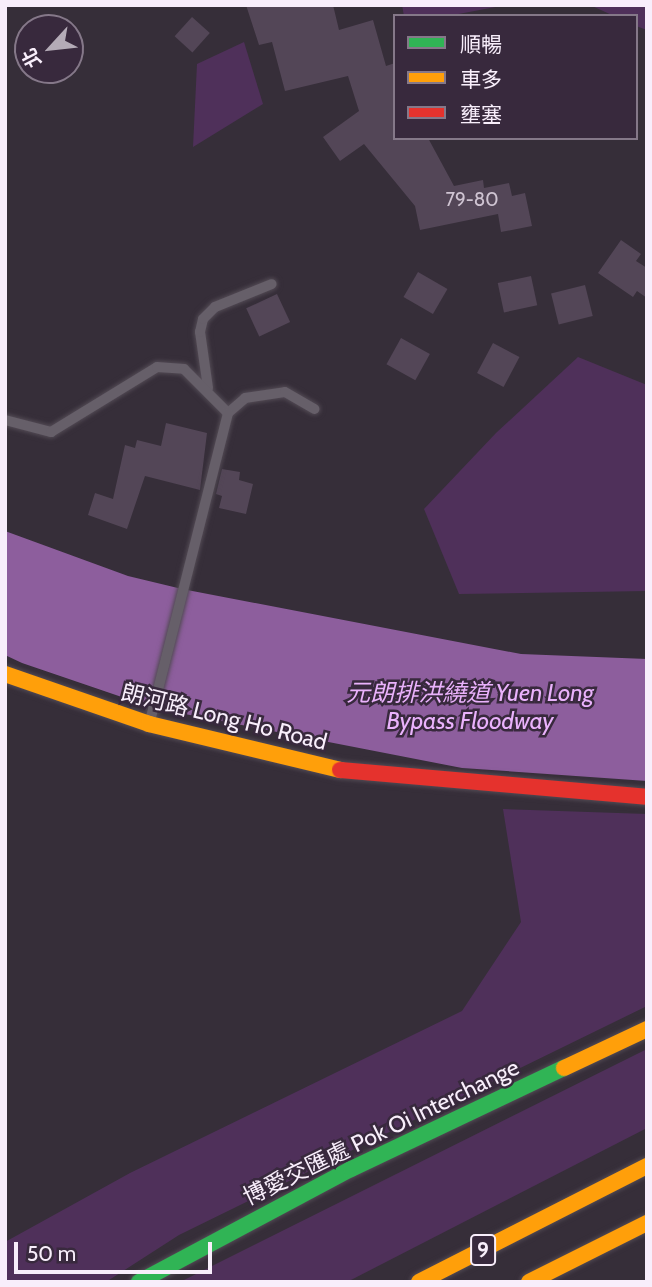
<!DOCTYPE html>
<meta charset="utf-8">
<style>
body{margin:0}
#map{position:relative;width:652px;height:1287px;overflow:hidden;background:#362e39;font-family:Cabin,"Noto Sans TC",sans-serif}
div>[style]{position:absolute}
[style*='--x']{left:calc(var(--x)*1px);top:calc(var(--y)*1px);width:calc(var(--w)*1px);rotate:calc(var(--a)*1deg)}
.green>*{inset:0;background:#4f305a}
.water>*{inset:0;background:#8d5e9d}
.building>*{inset:0;background:#534657;transform-origin:0 0}
.roads{filter:drop-shadow(0 0 2px #524a54) drop-shadow(0 0 2px #524a54)}
.lane>*{height:10px;margin:-5px;padding:0 5px;transform-origin:5px;border-radius:5px;background:#665f69}
.fast>*{height:16px;margin:-8px;padding:0 8px;transform-origin:8px;border-radius:8px;background:#30b455}
.slow>*{height:16px;margin:-8px;padding:0 8px;transform-origin:8px;border-radius:8px;background:#ff9f0a}
.jam>*{height:16px;margin:-8px;padding:0 8px;transform-origin:8px;border-radius:8px;background:#e5322d}
span{translate:-50% -50%;white-space:nowrap;text-align:center;line-height:1.15;-webkit-text-stroke:5px #38293d;paint-order:stroke}
.number-label{font-size:19px;color:#cfc4d2}
.number-label span{-webkit-text-stroke-width:0}
.shield-label span{padding:2px 5px;background:#38293d;border:2px solid;border-radius:5px;-webkit-text-stroke-width:0}
.shield-label{font-size:21px;color:#f8eefb;font-weight:700}
.street-label{font-size:23px;color:#f8eefb}
.water-label{font-size:24px;color:#eab2fc;font-style:italic}
.frame{position:absolute;inset:0;border:7px solid #f8eefb;pointer-events:none}
.legend{position:absolute;left:393px;top:14px;width:245px;height:126px;box-sizing:border-box;background:#38293d;border:2px solid #857889;margin:0;padding:9px 12px;list-style:none;font-size:21px;color:#f8eefb}
.legend li{display:flex;align-items:center;gap:14px;height:35px}
.legend b{width:35px;border:2px solid #857889}
.north{position:absolute;left:14px;top:14px;width:70px;height:70px;box-sizing:border-box;background:#38293d;border:2px solid #857889;border-radius:50%;rotate:243deg;font-size:19px;font-weight:700;line-height:28px;text-align:center;color:#f8eefb}
.north::after{content:'';display:block;margin:auto;width:24px;height:32px;background:#b4abb7;clip-path:polygon(50% 0,100% 100%,50% 72%,0 100%)}
.scale{position:absolute;left:14px;top:1242px;width:198px;height:32px;box-sizing:border-box;border:4px solid #f8eefb;border-top:0;padding-left:9px;font-size:21px;line-height:24px;white-space:nowrap;color:#f8eefb;-webkit-text-stroke:5px #38293d;paint-order:stroke}
</style>
<div id="map">
<div class="green">
<i style="clip-path:polygon(402px 5px,506px 5px,448px 16px,404px 16px)"></i>
<i style="clip-path:polygon(590px 5px,647px 5px,647px 30px,636px 26px,636px 16px,614px 16px)"></i>
<i style="clip-path:polygon(244px 42px,263px 104px,193px 147px,197px 64px)"></i>
<i style="clip-path:polygon(578px 357px,647px 385px,647px 591px,459px 594px,424px 509px,496px 433px)"></i>
<i style="clip-path:polygon(503px 809px,647px 814px,647px 1006px,179px 1235px,106px 1282px,5px 1282px,5px 1242px,130px 1173px,462px 1011px,521px 922px)"></i>
<i style="clip-path:polygon(647px 1049px,647px 1128px,347px 1282px,180px 1282px)"></i>
</div>
<div class="water">
<i style="clip-path:polygon(5px 531px,128px 576px,182px 589px,521px 654px,647px 659px,647px 781px,462px 768px,154px 708px,22px 663px,5px 655px)"></i>
</div>
<div class="building">
<i style="clip-path:polygon(246px 5px,333px 5px,339px 30px,373px 20px,386px 66px,395px 63px,395px 138px,428px 138px,454px 186px,483px 180px,484px 188px,509px 183px,512px 196px,525px 193px,532px 226px,501px 232px,498px 214px,420px 230px,415px 206px,364px 144px,340px 161px,323px 137px,359px 111px,348px 76px,285px 91px,272px 42px,259px 45px)"></i>
<i style="left:192px;top:17px;width:24px;height:26px;rotate:42deg"></i>
<i style="clip-path:polygon(621px 240px,641px 254px,636px 261px,647px 268px,647px 298px,637px 291px,633px 297px,598px 273px)"></i>
<i style="left:418px;top:272px;width:34px;height:29px;rotate:30deg"></i>
<i style="left:531px;top:276px;width:30px;height:34px;rotate:78deg"></i>
<i style="left:585px;top:285px;width:32px;height:35px;rotate:76deg"></i>
<i style="left:277px;top:294px;width:31px;height:34px;rotate:65deg"></i>
<i style="left:401px;top:338px;width:33px;height:30px;rotate:29deg"></i>
<i style="left:493px;top:343px;width:30px;height:34px;rotate:28deg"></i>
<i style="clip-path:polygon(166px 423px,207px 433px,200px 490px,145px 476px,127px 529px,88px 515px,95px 493px,113px 499px,125px 445px,135px 448px,137px 440px,161px 446px)"></i>
<i style="clip-path:polygon(222px 469px,240px 472px,239px 480px,253px 484px,246px 514px,219px 508px,222px 496px,216px 494px)"></i>
</div>
<div class="roads">
<div class="lane">
<i style="--x:208;--y:388;--w:57;--a:-98.1"></i>
<i style="--x:200;--y:332;--w:13;--a:-77"></i>
<i style="--x:203;--y:319;--w:17;--a:-45"></i>
<i style="--x:215;--y:307;--w:61;--a:-22"></i>
<i style="--x:228;--y:413;--w:23;--a:-41"></i>
<i style="--x:245;--y:398;--w:40;--a:-8.5"></i>
<i style="--x:285;--y:392;--w:34;--a:30"></i>
<i style="--x:5;--y:420;--w:48;--a:14.6"></i>
<i style="--x:51;--y:432;--w:124;--a:-31.5"></i>
<i style="--x:157;--y:367;--w:27;--a:4"></i>
<i style="--x:184;--y:369;--w:62;--a:45"></i>
<i style="--x:228;--y:413;--w:318;--a:104.2"></i>
</div>
<div class="fast">
<i style="--x:139;--y:1282;--w:240;--a:-28.1"></i>
<i style="--x:351;--y:1169;--w:236;--a:-25.4"></i>
</div>
<div class="slow">
<i style="--x:5;--y:674;--w:152;--a:19.1"></i>
<i style="--x:149;--y:724;--w:196;--a:13.5"></i>
<i style="--x:564;--y:1068;--w:92;--a:-25.2"></i>
<i style="--x:419;--y:1282;--w:256;--a:-27"></i>
<i style="--x:529;--y:1282;--w:132;--a:-26.6"></i>
</div>
<div class="jam">
<i style="--x:340;--y:770;--w:308;--a:5"></i>
</div>
</div>
<div class="number-label">
<span style="left:472px;top:200px">79-80</span>
</div>
<div class="shield-label">
<span style="left:483px;top:1250px">9</span>
</div>
<div class="street-label">
<span style="left:224px;top:717px;rotate:14deg">朗河路 Long Ho Road</span>
<span style="left:381px;top:1132px;rotate:-26deg">博愛交匯處 Pok Oi Interchange</span>
</div>
<div class="water-label">
<span style="left:470px;top:707px">元朗排洪繞道 Yuen Long<br>Bypass Floodway</span>
</div>
<div class="frame"></div>
<ul class="legend">
<li><b style="height:9px;background:#30b455"></b>順暢</li>
<li><b style="height:9px;background:#ff9f0a"></b>車多</li>
<li><b style="height:9px;background:#e5322d"></b>壅塞</li>
</ul>
<div class="north">北</div>
<div class="scale">50 m</div>
</div>
